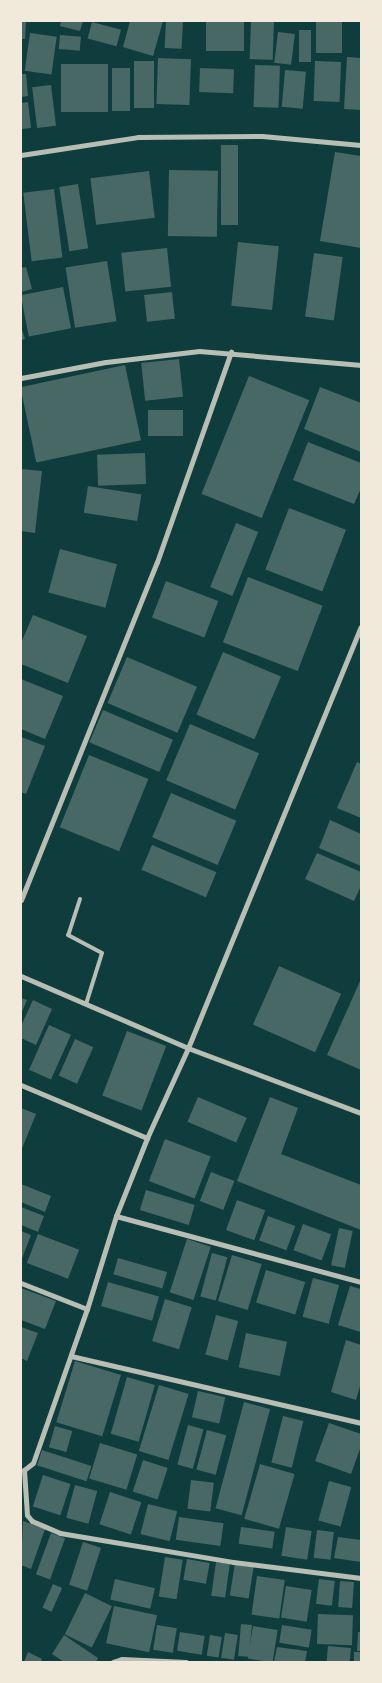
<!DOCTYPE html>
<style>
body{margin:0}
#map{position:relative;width:382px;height:1683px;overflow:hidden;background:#0f3d3e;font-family:"Source Sans 3",sans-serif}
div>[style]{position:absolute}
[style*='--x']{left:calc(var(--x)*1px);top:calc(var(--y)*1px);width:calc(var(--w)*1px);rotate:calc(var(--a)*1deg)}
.building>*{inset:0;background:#486865;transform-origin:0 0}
.service>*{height:4px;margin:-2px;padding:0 2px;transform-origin:2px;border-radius:2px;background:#b8beb3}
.minor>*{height:5px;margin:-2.5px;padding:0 2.5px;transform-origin:2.5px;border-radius:2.5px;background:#b8beb3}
span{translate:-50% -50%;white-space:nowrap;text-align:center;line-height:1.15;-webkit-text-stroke:4.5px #f1e9da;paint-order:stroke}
.frame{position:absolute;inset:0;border:22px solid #f1e9da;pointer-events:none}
</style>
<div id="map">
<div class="building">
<i style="clip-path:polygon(21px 21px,26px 21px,25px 39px,21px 39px)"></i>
<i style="clip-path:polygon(61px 21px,83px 21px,80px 31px,60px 26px)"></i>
<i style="clip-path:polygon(130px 21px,163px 21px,153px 56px,123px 47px)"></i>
<i style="left:166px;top:21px;width:17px;height:27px;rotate:3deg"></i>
<i style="left:206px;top:21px;width:38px;height:30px"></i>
<i style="left:251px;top:21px;width:23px;height:38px;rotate:2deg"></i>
<i style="left:316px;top:21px;width:26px;height:32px"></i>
<i style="left:92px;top:22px;width:30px;height:17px;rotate:15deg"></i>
<i style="left:299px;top:30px;width:12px;height:32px"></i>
<i style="left:278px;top:32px;width:17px;height:31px;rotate:7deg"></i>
<i style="left:30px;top:33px;width:27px;height:38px;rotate:8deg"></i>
<i style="left:60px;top:35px;width:21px;height:14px;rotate:5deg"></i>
<i style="clip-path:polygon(347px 57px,361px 58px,361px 110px,344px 109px)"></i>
<i style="left:158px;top:58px;width:33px;height:46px;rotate:2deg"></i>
<i style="left:134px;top:61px;width:20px;height:47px"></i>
<i style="left:315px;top:61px;width:26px;height:40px;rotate:2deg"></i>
<i style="left:108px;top:64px;width:48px;height:47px;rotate:90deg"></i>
<i style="left:255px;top:65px;width:25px;height:42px;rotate:2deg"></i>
<i style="left:112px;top:68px;width:18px;height:43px"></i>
<i style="left:200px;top:68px;width:34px;height:24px;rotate:2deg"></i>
<i style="left:285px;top:70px;width:21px;height:37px;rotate:5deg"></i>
<i style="clip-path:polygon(21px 74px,26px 74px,28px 96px,21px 97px)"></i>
<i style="left:51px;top:85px;width:41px;height:19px;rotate:83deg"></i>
<i style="clip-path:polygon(28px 102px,31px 128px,21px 129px,21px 103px)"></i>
<i style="left:221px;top:145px;width:17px;height:80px"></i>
<i style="clip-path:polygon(335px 152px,361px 156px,361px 248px,320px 241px)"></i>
<i style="left:169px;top:170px;width:49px;height:66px;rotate:1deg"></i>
<i style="left:149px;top:171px;width:47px;height:59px;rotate:83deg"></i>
<i style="left:78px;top:184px;width:65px;height:19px;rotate:81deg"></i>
<i style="left:54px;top:189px;width:69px;height:31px;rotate:83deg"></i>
<i style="left:238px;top:242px;width:41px;height:64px;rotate:6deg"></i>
<i style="left:167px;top:248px;width:39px;height:46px;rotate:84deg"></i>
<i style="left:314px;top:253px;width:29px;height:64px;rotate:8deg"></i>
<i style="left:107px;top:261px;width:61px;height:42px;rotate:81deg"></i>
<i style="clip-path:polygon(26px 267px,32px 289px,21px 292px,21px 268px)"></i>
<i style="left:63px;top:287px;width:42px;height:43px;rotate:79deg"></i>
<i style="left:172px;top:292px;width:27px;height:28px;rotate:84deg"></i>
<i style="clip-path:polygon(21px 327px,25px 339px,21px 340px)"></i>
<i style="left:179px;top:359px;width:38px;height:38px;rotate:84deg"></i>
<i style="left:125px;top:365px;width:77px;height:107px;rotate:78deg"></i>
<i style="left:249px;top:376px;width:65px;height:127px;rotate:22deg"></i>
<i style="clip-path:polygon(320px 387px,361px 403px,361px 452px,304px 429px)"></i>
<i style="left:148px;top:410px;width:35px;height:26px"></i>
<i style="clip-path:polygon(308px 442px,361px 463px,361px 488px,354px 504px,293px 480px)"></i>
<i style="left:145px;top:453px;width:31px;height:48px;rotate:88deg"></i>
<i style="clip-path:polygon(21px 469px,42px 471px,35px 533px,21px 531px)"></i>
<i style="left:88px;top:486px;width:54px;height:27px;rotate:9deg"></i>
<i style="left:289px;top:508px;width:61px;height:66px;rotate:21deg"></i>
<i style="left:236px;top:523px;width:24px;height:69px;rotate:22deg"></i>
<i style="left:60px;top:549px;width:59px;height:45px;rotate:15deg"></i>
<i style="left:248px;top:577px;width:80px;height:70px;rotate:21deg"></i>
<i style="left:166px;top:581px;width:56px;height:39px;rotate:21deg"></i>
<i style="clip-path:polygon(33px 615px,87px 636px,68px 683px,21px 664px,21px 643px)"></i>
<i style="left:223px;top:652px;width:63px;height:68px;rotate:23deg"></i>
<i style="left:127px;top:657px;width:76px;height:50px;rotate:23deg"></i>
<i style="clip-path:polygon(21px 679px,63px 696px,45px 739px,21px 729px)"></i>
<i style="left:103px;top:710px;width:76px;height:35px;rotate:23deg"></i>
<i style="left:190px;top:724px;width:75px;height:61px;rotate:23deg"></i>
<i style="clip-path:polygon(21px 737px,45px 746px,26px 794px,21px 792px)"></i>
<i style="left:89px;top:755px;width:64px;height:78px;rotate:22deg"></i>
<i style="clip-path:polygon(357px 762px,361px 764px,361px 818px,337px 808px)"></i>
<i style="left:171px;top:793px;width:71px;height:48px;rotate:23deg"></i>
<i style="clip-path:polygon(330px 820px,361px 834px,361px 866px,319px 848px)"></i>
<i style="left:152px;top:845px;width:70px;height:27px;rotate:23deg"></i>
<i style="clip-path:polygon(317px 853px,361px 872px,361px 886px,354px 901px,305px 879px)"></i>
<i style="left:279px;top:966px;width:68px;height:64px;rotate:24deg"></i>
<i style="clip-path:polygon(361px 979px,361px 1070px,327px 1055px)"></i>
<i style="clip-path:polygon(21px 998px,27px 1000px,21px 1014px)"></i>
<i style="clip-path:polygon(33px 1000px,52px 1009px,36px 1045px,21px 1038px,21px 1026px)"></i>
<i style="left:49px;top:1025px;width:24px;height:49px;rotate:24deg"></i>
<i style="left:127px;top:1031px;width:42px;height:69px;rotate:21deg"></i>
<i style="left:75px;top:1039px;width:20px;height:40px;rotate:24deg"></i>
<i style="left:198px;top:1097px;width:53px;height:27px;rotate:23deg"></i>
<i style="clip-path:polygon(270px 1097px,298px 1108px,281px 1154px,361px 1185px,361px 1230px,237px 1181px)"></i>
<i style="clip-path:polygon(21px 1108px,36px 1114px,21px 1151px)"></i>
<i style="left:165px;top:1139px;width:49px;height:45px;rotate:21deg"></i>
<i style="left:211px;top:1172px;width:25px;height:31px;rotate:21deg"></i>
<i style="clip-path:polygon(21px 1184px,51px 1196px,45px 1212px,21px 1202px)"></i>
<i style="left:146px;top:1190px;width:51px;height:21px;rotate:17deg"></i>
<i style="left:237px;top:1200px;width:30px;height:32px;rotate:20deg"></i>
<i style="clip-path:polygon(21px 1207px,44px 1216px,38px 1232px,21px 1225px)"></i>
<i style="left:268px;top:1216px;width:29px;height:26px;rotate:20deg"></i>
<i style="left:303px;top:1224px;width:30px;height:28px;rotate:20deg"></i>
<i style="left:339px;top:1228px;width:14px;height:38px;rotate:12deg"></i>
<i style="clip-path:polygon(21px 1231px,31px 1235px,21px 1261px)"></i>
<i style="left:38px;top:1234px;width:44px;height:31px;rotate:21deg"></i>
<i style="left:187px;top:1239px;width:25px;height:56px;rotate:18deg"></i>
<i style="left:212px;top:1253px;width:16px;height:45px;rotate:15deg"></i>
<i style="left:232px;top:1255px;width:31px;height:48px;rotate:17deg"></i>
<i style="left:118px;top:1258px;width:51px;height:17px;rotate:16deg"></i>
<i style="left:266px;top:1270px;width:41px;height:34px;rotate:17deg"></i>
<i style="left:313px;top:1278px;width:27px;height:40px;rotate:15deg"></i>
<i style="left:108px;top:1282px;width:53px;height:25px;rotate:16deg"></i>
<i style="clip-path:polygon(350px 1286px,361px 1289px,361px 1332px,338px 1325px)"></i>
<i style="clip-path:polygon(21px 1288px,56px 1301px,45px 1329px,21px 1320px)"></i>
<i style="left:165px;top:1299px;width:28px;height:44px;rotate:17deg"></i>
<i style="left:216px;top:1315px;width:23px;height:41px;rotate:15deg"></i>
<i style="clip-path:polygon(21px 1327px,38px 1333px,27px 1361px,21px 1358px)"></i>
<i style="left:246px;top:1333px;width:42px;height:35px;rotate:12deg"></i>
<i style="clip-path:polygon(346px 1340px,361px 1345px,361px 1383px,356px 1400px,331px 1392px)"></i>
<i style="left:75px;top:1361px;width:48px;height:64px;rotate:17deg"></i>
<i style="left:127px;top:1377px;width:29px;height:59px;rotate:16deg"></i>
<i style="left:159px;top:1385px;width:31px;height:69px;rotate:17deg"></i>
<i style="left:198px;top:1391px;width:28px;height:27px;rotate:13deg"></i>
<i style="left:244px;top:1402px;width:27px;height:110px;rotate:15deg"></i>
<i style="left:283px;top:1416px;width:21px;height:48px;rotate:14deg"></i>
<i style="clip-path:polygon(329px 1423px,361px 1434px,361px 1446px,351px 1474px,315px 1461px)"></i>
<i style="left:188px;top:1425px;width:16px;height:41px;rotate:15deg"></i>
<i style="left:55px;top:1426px;width:18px;height:22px;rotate:16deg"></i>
<i style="left:207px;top:1430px;width:20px;height:41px;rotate:15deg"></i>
<i style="left:100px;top:1443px;width:39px;height:37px;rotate:17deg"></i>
<i style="left:42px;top:1450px;width:52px;height:16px;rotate:18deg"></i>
<i style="left:143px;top:1460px;width:26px;height:33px;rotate:18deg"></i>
<i style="left:260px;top:1464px;width:36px;height:57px;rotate:16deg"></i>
<i style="left:43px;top:1475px;width:29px;height:33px;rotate:18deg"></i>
<i style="left:191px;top:1480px;width:23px;height:29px;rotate:7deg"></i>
<i style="left:329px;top:1481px;width:23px;height:41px;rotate:15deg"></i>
<i style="left:75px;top:1485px;width:23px;height:34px;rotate:15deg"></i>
<i style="left:110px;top:1492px;width:33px;height:34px;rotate:18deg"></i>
<i style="left:148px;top:1504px;width:30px;height:31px;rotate:14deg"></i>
<i style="left:179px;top:1517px;width:45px;height:23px;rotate:8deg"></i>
<i style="clip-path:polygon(23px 1521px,45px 1529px,31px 1569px,21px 1565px)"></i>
<i style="left:241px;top:1527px;width:34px;height:17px;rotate:8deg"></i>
<i style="left:286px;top:1527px;width:26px;height:29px;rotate:9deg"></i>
<i style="left:317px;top:1530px;width:17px;height:28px;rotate:7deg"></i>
<i style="left:51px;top:1533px;width:15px;height:44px;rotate:20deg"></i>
<i style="clip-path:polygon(338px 1537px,361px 1540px,361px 1562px,334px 1558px)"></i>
<i style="left:83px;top:1542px;width:19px;height:45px;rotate:18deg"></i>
<i style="left:165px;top:1557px;width:18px;height:40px;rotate:9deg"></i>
<i style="left:187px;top:1559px;width:23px;height:21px;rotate:10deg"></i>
<i style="left:216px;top:1562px;width:14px;height:34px;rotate:8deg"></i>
<i style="left:235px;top:1563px;width:19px;height:33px;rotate:9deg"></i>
<i style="left:257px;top:1576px;width:28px;height:39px;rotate:8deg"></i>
<i style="left:115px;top:1579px;width:41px;height:21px;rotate:13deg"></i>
<i style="left:319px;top:1579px;width:16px;height:25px;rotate:7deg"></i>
<i style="left:340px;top:1581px;width:14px;height:26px;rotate:4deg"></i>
<i style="left:53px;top:1584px;width:10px;height:26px;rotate:24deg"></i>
<i style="left:286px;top:1586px;width:26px;height:32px;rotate:9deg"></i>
<i style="left:85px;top:1593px;width:30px;height:46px;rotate:26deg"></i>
<i style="left:114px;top:1606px;width:44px;height:38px;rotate:12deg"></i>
<i style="left:318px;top:1614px;width:35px;height:30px;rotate:2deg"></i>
<i style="left:241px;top:1624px;width:11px;height:32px;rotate:5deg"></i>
<i style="left:157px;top:1625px;width:20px;height:25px;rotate:9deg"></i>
<i style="left:282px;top:1625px;width:30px;height:18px;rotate:9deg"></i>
<i style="left:253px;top:1626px;width:25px;height:33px;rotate:9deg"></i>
<i style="left:180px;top:1632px;width:25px;height:19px;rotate:9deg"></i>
<i style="clip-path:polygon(358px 1632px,361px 1632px,361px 1651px,357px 1651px)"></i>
<i style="left:225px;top:1633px;width:13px;height:25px;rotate:9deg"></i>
<i style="clip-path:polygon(64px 1635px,98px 1658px,96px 1662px,64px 1662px,52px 1654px)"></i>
<i style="left:210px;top:1635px;width:12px;height:21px;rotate:9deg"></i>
<i style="left:328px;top:1646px;width:23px;height:16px;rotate:5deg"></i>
<i style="clip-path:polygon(277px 1647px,307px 1651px,305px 1662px,274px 1662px)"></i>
<i style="clip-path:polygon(28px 1652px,42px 1659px,41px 1662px,24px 1662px)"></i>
<i style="left:354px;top:1652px;width:7px;height:10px"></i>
</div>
<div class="service">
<i style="--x:80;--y:899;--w:38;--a:108"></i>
<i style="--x:68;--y:935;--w:38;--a:28"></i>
<i style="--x:102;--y:953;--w:53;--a:107.4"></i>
</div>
<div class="minor">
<i style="--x:21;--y:155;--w:118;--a:-8.7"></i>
<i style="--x:138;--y:137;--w:124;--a:-0.5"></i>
<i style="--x:262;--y:136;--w:99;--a:5.2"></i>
<i style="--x:21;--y:378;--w:86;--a:-10.7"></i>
<i style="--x:106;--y:362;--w:94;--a:-6.7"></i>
<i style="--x:199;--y:351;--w:163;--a:4.9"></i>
<i style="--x:21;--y:900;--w:364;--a:-68.1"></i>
<i style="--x:157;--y:562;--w:223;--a:-70.6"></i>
<i style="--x:21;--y:976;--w:182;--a:23.3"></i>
<i style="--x:188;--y:1048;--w:185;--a:20.6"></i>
<i style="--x:21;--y:1085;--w:137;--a:22.8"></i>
<i style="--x:116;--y:1216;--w:254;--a:15.1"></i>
<i style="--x:21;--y:1283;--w:71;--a:21.5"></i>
<i style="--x:71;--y:1356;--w:298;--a:13"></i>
<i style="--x:24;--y:1470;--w:11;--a:-38"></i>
<i style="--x:33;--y:1463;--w:163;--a:-70.7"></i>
<i style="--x:87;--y:1309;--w:97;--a:-72.7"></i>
<i style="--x:116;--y:1216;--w:84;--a:-68.3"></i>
<i style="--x:147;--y:1138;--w:99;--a:-65.5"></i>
<i style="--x:188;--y:1048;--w:455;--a:-67.7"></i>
<i style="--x:24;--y:1470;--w:45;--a:86.2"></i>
<i style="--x:27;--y:1515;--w:8;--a:50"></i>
<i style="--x:32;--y:1521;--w:30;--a:23"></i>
<i style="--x:60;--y:1533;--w:175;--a:9.5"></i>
<i style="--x:233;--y:1562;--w:129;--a:7.1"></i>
<i style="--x:113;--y:1662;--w:9;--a:-18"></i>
<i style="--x:122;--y:1659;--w:64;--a:2.7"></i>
</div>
<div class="frame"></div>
</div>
